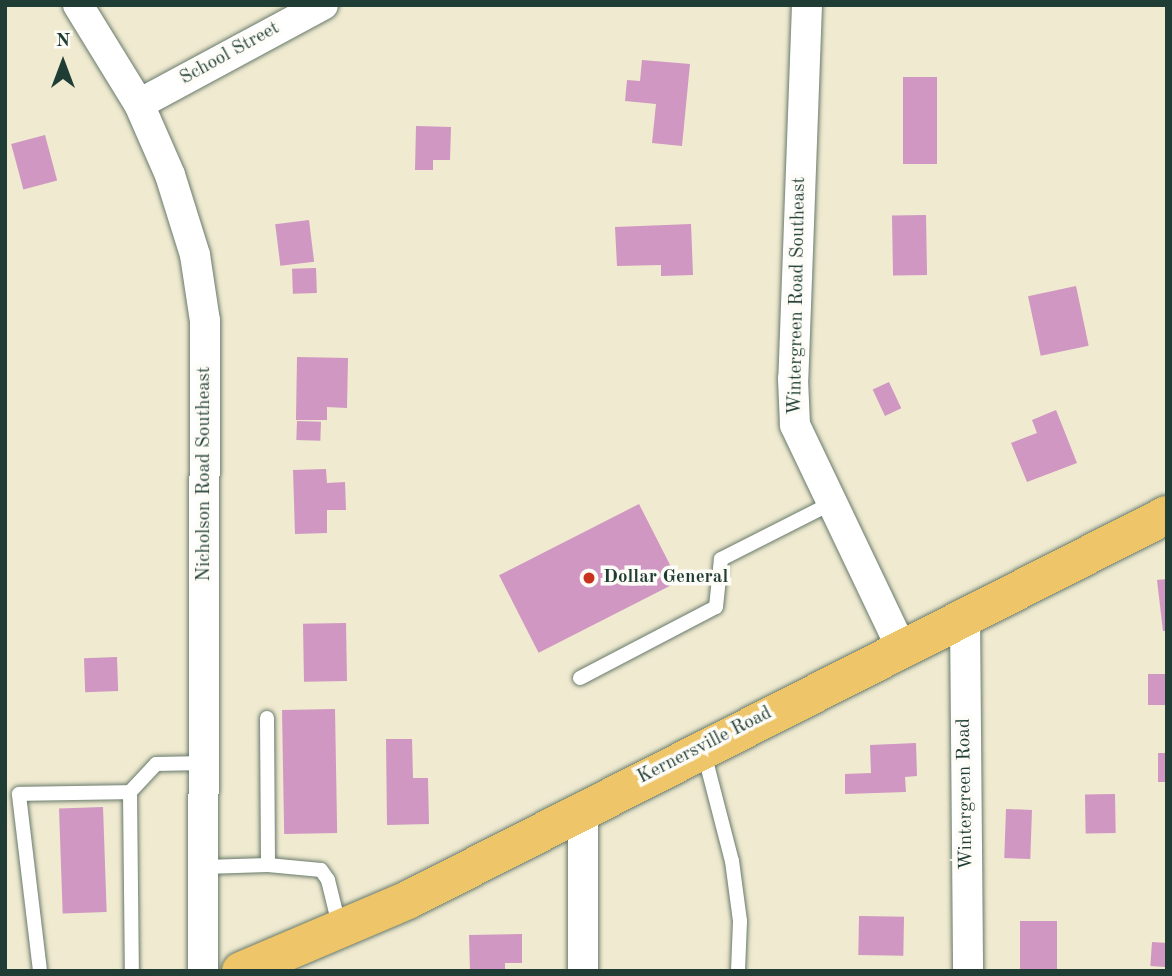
<!DOCTYPE html>
<style>
body{margin:0}
#map{position:relative;width:1172px;height:976px;overflow:hidden;background:#efead0;font-family:"Old Standard TT",serif}
div>[style]{position:absolute}
[style*='--x']{left:calc(var(--x)*1px);top:calc(var(--y)*1px);width:calc(var(--w)*1px);rotate:calc(var(--a)*1deg)}
.building>*{inset:0;background:#cf97c1;transform-origin:0 0}
.roads{filter:drop-shadow(0 0 2px #687a6b) drop-shadow(0 0 2px #687a6b)}
.lane>*{height:14px;margin:-7px;padding:0 7px;transform-origin:7px;border-radius:7px;background:#fff}
.street>*{height:30px;margin:-15px;padding:0 15px;transform-origin:15px;border-radius:15px;background:#fff}
.primary>*{height:38px;margin:-19px;padding:0 19px;transform-origin:19px;border-radius:19px;background:#eec569}
.dots>*{width:19px;height:19px;translate:-50% -50%;box-sizing:border-box;border:4px solid #fdfcf7;border-radius:50%}
span{translate:-50% -50%;white-space:nowrap;text-align:center;line-height:1.15;-webkit-text-stroke:7px #fdfcf7;paint-order:stroke}
.street-label{font-size:19px;color:#1f3d34}
.poi-label{font-size:19px;color:#1f3d34;font-weight:700}
.left{translate:0 -50%;text-align:left}
.frame{position:absolute;inset:0;border:7px solid #1f3d34;pointer-events:none}
.north{position:absolute;left:28px;top:28px;width:70px;height:70px;-webkit-text-stroke:5px #fdfcf7;paint-order:stroke;rotate:0deg;font-size:19px;font-weight:700;line-height:28px;text-align:center;color:#1f3d34}
.north::after{content:'';display:block;margin:auto;width:24px;height:32px;background:#1f3d34;clip-path:polygon(50% 0,100% 100%,50% 72%,0 100%)}
</style>
<div id="map">
<div class="building">
<i style="clip-path:polygon(642px 60px,690px 64px,682px 146px,652px 143px,656px 104px,625px 101px,627px 80px,640px 81px)"></i>
<i style="left:903px;top:77px;width:34px;height:87px"></i>
<i style="clip-path:polygon(416px 126px,451px 127px,450px 160px,433px 160px,433px 170px,415px 170px)"></i>
<i style="left:45px;top:135px;width:47px;height:35px;rotate:75deg"></i>
<i style="left:926px;top:215px;width:60px;height:34px;rotate:89deg"></i>
<i style="left:309px;top:220px;width:42px;height:34px;rotate:83deg"></i>
<i style="clip-path:polygon(691px 224px,693px 275px,661px 276px,661px 265px,617px 266px,615px 227px)"></i>
<i style="left:316px;top:268px;width:25px;height:24px;rotate:88deg"></i>
<i style="left:1076px;top:286px;width:61px;height:49px;rotate:78deg"></i>
<i style="clip-path:polygon(297px 357px,348px 358px,347px 408px,327px 407px,327px 420px,296px 420px)"></i>
<i style="left:889px;top:382px;width:29px;height:18px;rotate:65deg"></i>
<i style="clip-path:polygon(1056px 410px,1077px 463px,1027px 482px,1011px 443px,1037px 433px,1032px 420px)"></i>
<i style="left:297px;top:421px;width:24px;height:19px;rotate:2deg"></i>
<i style="clip-path:polygon(326px 469px,327px 483px,345px 482px,346px 510px,327px 510px,327px 533px,295px 534px,293px 470px)"></i>
<i style="left:639px;top:504px;width:87px;height:157px;rotate:63deg"></i>
<i style="clip-path:polygon(1167px 579px,1167px 631px,1163px 631px,1157px 580px)"></i>
<i style="left:346px;top:623px;width:58px;height:43px;rotate:89deg"></i>
<i style="left:117px;top:657px;width:34px;height:33px;rotate:88deg"></i>
<i style="left:1167px;top:674px;width:31px;height:19px;rotate:90deg"></i>
<i style="left:335px;top:709px;width:124px;height:53px;rotate:89deg"></i>
<i style="clip-path:polygon(386px 739px,412px 739px,413px 778px,428px 778px,429px 824px,387px 825px)"></i>
<i style="clip-path:polygon(916px 743px,917px 776px,905px 777px,906px 792px,845px 794px,845px 774px,871px 773px,870px 745px)"></i>
<i style="left:1158px;top:753px;width:9px;height:29px"></i>
<i style="left:1115px;top:794px;width:39px;height:30px;rotate:89deg"></i>
<i style="left:103px;top:807px;width:105px;height:44px;rotate:88deg"></i>
<i style="left:1006px;top:809px;width:26px;height:49px;rotate:2deg"></i>
<i style="left:859px;top:916px;width:45px;height:39px;rotate:1deg"></i>
<i style="left:1020px;top:921px;width:37px;height:50px"></i>
<i style="clip-path:polygon(522px 934px,522px 963px,505px 963px,505px 971px,470px 971px,469px 935px)"></i>
<i style="left:1152px;top:942px;width:15px;height:24px;rotate:4deg"></i>
</div>
<div class="roads">
<div class="lane">
<i style="--x:580;--y:678;--w:153;--a:-27.6"></i>
<i style="--x:716;--y:607;--w:48;--a:-84.1"></i>
<i style="--x:721;--y:559;--w:122;--a:-26.8"></i>
<i style="--x:267;--y:718;--w:147;--a:89.6"></i>
<i style="--x:704;--y:753;--w:112;--a:75.5"></i>
<i style="--x:732;--y:861;--w:61;--a:82.4"></i>
<i style="--x:740;--y:921;--w:50;--a:92.3"></i>
<i style="--x:130;--y:792;--w:38;--a:-47"></i>
<i style="--x:156;--y:764;--w:48;--a:-1.2"></i>
<i style="--x:204;--y:867;--w:64;--a:-1.8"></i>
<i style="--x:268;--y:865;--w:53;--a:5.4"></i>
<i style="--x:321;--y:870;--w:12;--a:55"></i>
<i style="--x:328;--y:880;--w:50;--a:76.2"></i>
<i style="--x:40;--y:971;--w:178;--a:-96.8"></i>
<i style="--x:19;--y:794;--w:111;--a:-1"></i>
<i style="--x:130;--y:792;--w:179;--a:89.4"></i>
</div>
<div class="street">
<i style="--x:78;--y:5;--w:116;--a:58.4"></i>
<i style="--x:139;--y:104;--w:77;--a:66.4"></i>
<i style="--x:170;--y:175;--w:84;--a:72.6"></i>
<i style="--x:195;--y:255;--w:67;--a:81.4"></i>
<i style="--x:205;--y:321;--w:650;--a:90.18"></i>
<i style="--x:807;--y:5;--w:374;--a:92.1"></i>
<i style="--x:793;--y:379;--w:46;--a:87.5"></i>
<i style="--x:795;--y:425;--w:246;--a:64.5"></i>
<i style="--x:139;--y:104;--w:209;--a:-28.3"></i>
<i style="--x:965;--y:618;--w:353;--a:89.5"></i>
<i style="--x:583;--y:971;--w:163;--a:-90"></i>
</div>
<div class="primary">
<i style="--x:241;--y:971;--w:181;--a:-23"></i>
<i style="--x:408;--y:900;--w:851;--a:-26.9"></i>
</div>
</div>
<div class="dots">
<i style="left:589px;top:578px;background:#c8321e"></i>
</div>
<div class="street-label">
<span style="left:230px;top:54px;rotate:-29deg">School Street</span>
<span style="left:798px;top:296px;rotate:-89deg">Wintergreen Road Southeast</span>
<span style="left:205px;top:474px;rotate:-90deg">Nicholson Road Southeast</span>
<span style="left:705px;top:746px;rotate:-27deg">Kernersville Road</span>
<span style="left:966px;top:794px;rotate:-91deg">Wintergreen Road</span>
</div>
<div class="poi-label">
<span class="left" style="left:603px;top:578px">Dollar General</span>
</div>
<div class="frame"></div>
<div class="north">N</div>
</div>
